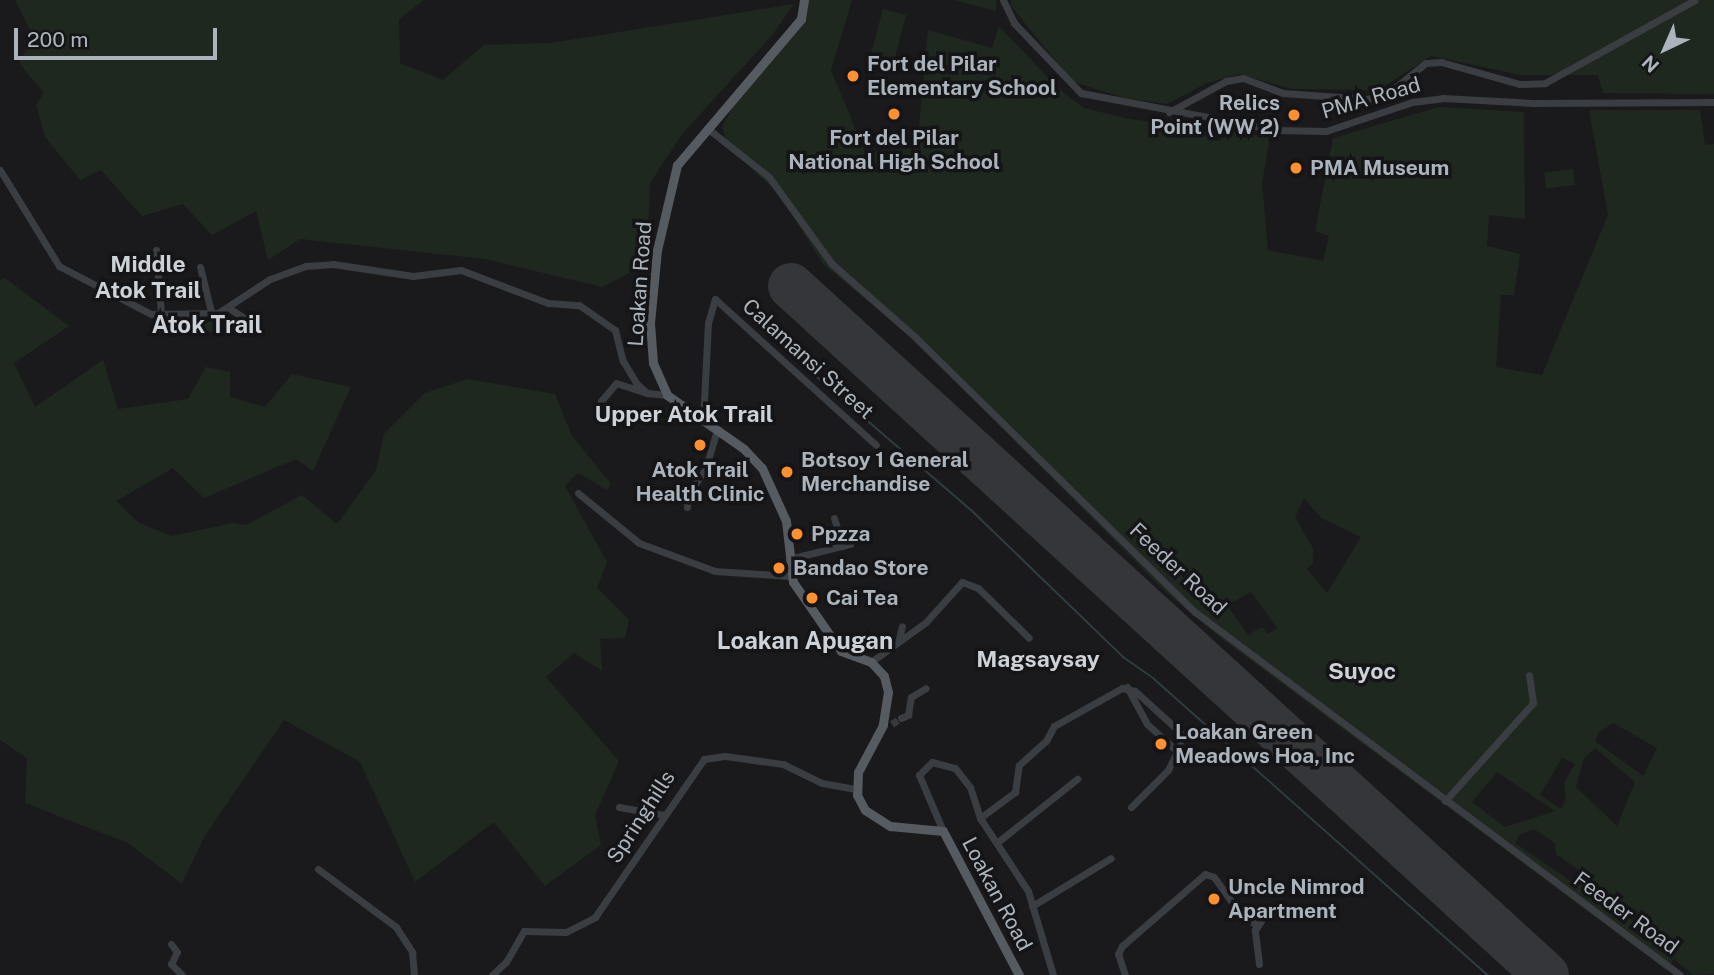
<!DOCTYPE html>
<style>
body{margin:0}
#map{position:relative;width:1714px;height:975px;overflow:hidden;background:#1a1a1c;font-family:"Public Sans",sans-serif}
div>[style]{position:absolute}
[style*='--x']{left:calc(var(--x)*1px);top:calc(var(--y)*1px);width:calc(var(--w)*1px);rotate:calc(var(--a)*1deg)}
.green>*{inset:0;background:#1f281f;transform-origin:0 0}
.stream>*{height:2px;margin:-1px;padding:0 1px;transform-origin:1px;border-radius:1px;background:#2e3d42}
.runway>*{height:46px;margin:-23px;padding:0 23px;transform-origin:23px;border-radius:23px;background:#34363a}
.minor-tunnel>*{height:7px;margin-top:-3.5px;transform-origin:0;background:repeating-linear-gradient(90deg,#37393c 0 7px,transparent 0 10.5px)}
.minor>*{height:7px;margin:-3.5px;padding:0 3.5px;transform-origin:3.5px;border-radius:3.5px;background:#3a3d42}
.major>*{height:9px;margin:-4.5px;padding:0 4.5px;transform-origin:4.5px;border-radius:4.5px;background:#565a61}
.dots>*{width:19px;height:19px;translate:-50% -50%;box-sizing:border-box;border:4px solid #151517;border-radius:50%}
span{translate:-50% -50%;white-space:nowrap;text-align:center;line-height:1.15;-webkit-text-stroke:7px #151517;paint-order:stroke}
.poi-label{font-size:21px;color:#abb4bd;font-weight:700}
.left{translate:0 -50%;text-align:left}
.right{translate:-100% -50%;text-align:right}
.street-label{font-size:21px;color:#abb4bd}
.neighbourhood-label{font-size:23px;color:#cdd2d8;font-weight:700}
.quarter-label{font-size:24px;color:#cdd2d8;font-weight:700}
.north{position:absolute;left:1630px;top:14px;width:70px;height:70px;-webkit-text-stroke:5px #151517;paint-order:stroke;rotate:224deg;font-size:19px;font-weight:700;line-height:28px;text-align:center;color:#abb4bd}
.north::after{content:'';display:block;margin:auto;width:24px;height:32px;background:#abb4bd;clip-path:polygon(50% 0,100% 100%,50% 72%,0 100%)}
.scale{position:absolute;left:14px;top:28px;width:203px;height:32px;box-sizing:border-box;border:4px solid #abb4bd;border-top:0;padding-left:9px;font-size:21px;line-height:24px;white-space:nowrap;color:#abb4bd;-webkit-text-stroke:5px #151517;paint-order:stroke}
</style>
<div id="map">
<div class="green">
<i style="clip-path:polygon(15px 0,424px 0,399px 19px,400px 63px,443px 80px,484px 45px,551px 43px,794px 4px,773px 34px,683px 133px,650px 183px,647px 264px,602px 287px,485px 259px,300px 239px,268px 260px,256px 211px,212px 235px,183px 204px,142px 216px,101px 170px,80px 180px,45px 137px,36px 105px,44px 93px,19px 63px,33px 36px)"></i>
<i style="clip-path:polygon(evenodd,809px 0,852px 0,831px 70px,865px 152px,917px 148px,928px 30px,992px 48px,999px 26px,1060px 90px,1084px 108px,1129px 119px,1270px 137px,1262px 183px,1268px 250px,1323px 261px,1329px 236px,1315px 231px,1333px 138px,1439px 107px,1524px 112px,1525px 219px,1489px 215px,1487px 246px,1520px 254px,1514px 295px,1501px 295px,1496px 367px,1542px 375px,1608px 215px,1589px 110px,1700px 110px,1705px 145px,1714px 144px,1714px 974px,1693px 975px,1674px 959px,1666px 970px,1217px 635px,1167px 593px,909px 335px,823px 264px,779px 194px,728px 146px,722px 127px,735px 103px,806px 20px,809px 0,1304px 498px,1321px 518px,1361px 537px,1327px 593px,1307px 569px,1313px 564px,1313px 548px,1295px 517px,1304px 498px,809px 0,1251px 592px,1277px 628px,1268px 634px,1262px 627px,1248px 635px,1227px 605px,1251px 592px,809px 0,1613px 723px,1657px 748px,1643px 776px,1595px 741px,1599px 732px,1613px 723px,809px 0,1595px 748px,1635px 782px,1617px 826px,1576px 787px,1584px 758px,1595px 748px,809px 0,1562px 758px,1575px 764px,1564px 783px,1566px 799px,1561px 809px,1540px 795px,1562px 758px,809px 0,1497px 772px,1555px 811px,1505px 827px,1472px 802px,1497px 772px,809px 0,1534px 829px,1555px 843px,1556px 854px,1579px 870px,1572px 882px,1515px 843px,1519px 835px,1534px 829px)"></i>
<i style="clip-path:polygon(954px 0,997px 0,996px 11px)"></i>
<i style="clip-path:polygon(1011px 0,1714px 0,1714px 94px,1603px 93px,1598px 75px,1521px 75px,1431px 56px,1378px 90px,1292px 89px,1239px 74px,1207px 83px,1167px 104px,1125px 98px,1073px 82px,1011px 6px)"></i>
<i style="left:883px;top:9px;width:24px;height:52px;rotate:15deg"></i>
<i style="left:1573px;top:169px;width:16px;height:29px;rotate:83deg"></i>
<i style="clip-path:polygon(5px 278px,69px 326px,14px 363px,35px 407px,103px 360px,118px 409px,188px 399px,206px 367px,230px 372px,230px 397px,265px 407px,292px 374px,351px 387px,313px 471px,296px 459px,204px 498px,173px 468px,116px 501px,139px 523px,172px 536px,233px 523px,246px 525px,302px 495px,337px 524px,376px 470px,384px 434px,425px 393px,468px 379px,555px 394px,572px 436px,611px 484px,607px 490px,578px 473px,565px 486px,607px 562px,597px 588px,629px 620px,625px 638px,600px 639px,602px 671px,574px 653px,546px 677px,619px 761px,595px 815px,601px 845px,545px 886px,494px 822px,415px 882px,360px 762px,284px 720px,204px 837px,182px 884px,128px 843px,25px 803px,27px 758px,0 740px,0 280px)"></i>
<i style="clip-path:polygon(217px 318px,214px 331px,197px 333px,195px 321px)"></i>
</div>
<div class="stream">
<i style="--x:760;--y:328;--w:280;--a:40.8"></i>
<i style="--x:972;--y:511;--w:210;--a:44"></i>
<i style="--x:1123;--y:657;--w:38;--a:35"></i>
<i style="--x:1154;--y:679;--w:446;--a:41.6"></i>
</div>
<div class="runway">
<i style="--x:791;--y:286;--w:1022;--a:42.38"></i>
</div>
<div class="minor-tunnel">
<i style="--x:892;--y:724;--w:11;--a:-34"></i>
</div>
<div class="minor">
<i style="--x:1003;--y:0;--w:25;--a:64"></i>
<i style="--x:1014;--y:23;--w:97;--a:46.3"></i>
<i style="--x:1081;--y:93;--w:198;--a:10.7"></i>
<i style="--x:1276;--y:130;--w:50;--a:1.1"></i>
<i style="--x:1326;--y:131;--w:91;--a:-18.6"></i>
<i style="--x:1412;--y:102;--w:31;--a:-7"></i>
<i style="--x:1443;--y:98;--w:90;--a:3.2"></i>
<i style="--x:1533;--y:103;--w:181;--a:-0.3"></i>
<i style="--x:1169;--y:112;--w:65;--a:-28.5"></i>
<i style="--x:1226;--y:81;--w:17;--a:-10"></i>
<i style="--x:1243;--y:78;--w:43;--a:20.6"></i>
<i style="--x:1283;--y:93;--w:85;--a:4"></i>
<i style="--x:1368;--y:99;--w:30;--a:-23"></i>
<i style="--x:1396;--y:87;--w:38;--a:-39"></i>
<i style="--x:1426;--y:63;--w:15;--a:-4"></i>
<i style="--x:1441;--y:62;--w:82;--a:15.6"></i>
<i style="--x:1520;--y:84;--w:25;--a:-2"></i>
<i style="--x:1545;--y:83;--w:171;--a:-29"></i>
<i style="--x:707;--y:128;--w:79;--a:38.3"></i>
<i style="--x:769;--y:177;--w:107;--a:54.1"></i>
<i style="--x:832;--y:264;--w:109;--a:41.3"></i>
<i style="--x:914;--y:336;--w:394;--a:44.5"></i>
<i style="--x:1195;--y:612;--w:606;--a:36.81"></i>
<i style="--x:0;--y:170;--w:113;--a:58.4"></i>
<i style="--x:59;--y:266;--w:104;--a:27.6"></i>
<i style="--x:151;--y:314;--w:67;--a:-0.9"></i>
<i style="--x:218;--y:313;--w:62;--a:-33.2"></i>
<i style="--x:270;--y:279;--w:38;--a:-20"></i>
<i style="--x:306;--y:266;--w:27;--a:-4"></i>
<i style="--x:333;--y:264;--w:81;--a:8.5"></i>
<i style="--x:413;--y:276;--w:48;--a:-7.1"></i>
<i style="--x:461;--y:270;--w:93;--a:20.8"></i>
<i style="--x:548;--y:303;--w:31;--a:4"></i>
<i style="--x:579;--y:305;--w:44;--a:34.8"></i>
<i style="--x:615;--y:330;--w:32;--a:76"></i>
<i style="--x:623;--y:361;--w:26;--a:59"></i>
<i style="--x:636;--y:383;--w:15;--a:42"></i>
<i style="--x:647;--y:393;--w:20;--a:6"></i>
<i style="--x:156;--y:250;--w:64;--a:85.5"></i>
<i style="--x:200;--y:267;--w:49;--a:76"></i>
<i style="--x:229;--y:308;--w:25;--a:34"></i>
<i style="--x:250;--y:322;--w:9;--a:-21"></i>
<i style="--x:601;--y:401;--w:23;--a:-50"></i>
<i style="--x:616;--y:383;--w:33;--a:18"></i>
<i style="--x:703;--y:421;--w:98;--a:-87.1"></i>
<i style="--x:708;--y:323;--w:25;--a:-74"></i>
<i style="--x:715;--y:299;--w:217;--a:42.2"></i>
<i style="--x:578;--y:493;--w:79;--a:39.3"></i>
<i style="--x:639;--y:543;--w:81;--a:20.2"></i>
<i style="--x:715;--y:571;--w:75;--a:3.8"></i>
<i style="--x:687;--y:507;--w:13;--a:-86"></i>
<i style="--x:688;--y:494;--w:29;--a:-55"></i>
<i style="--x:705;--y:470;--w:42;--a:-73.3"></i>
<i style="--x:834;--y:518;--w:29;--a:72"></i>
<i style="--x:789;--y:559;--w:63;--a:-13.8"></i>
<i style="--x:899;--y:639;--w:13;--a:-77"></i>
<i style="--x:871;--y:662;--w:68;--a:-36"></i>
<i style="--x:926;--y:622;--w:54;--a:-48"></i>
<i style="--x:962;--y:582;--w:17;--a:21"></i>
<i style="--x:978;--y:588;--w:71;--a:44.4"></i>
<i style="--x:1127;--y:687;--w:42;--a:61.6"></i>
<i style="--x:1147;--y:724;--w:39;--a:42"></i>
<i style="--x:901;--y:718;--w:8;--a:-23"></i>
<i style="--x:908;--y:715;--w:18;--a:-81"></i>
<i style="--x:911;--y:697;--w:17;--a:-31"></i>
<i style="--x:1445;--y:801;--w:132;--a:-48.1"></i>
<i style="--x:1533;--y:703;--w:28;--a:-98"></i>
<i style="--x:619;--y:807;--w:47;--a:9.9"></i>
<i style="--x:1131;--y:807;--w:52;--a:-45"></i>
<i style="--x:1168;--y:770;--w:28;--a:-64"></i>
<i style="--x:980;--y:818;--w:44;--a:-36.6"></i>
<i style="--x:1015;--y:792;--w:27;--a:-82"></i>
<i style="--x:1019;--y:765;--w:36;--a:-42"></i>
<i style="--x:1046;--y:741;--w:17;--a:-62"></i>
<i style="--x:1054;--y:726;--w:78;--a:-29.2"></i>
<i style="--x:1122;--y:688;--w:13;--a:13"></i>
<i style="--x:1135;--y:691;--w:61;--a:42.3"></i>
<i style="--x:943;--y:831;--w:61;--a:-113.2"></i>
<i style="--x:919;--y:775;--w:18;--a:-45"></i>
<i style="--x:932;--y:762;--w:24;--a:15"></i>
<i style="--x:955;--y:768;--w:24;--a:52"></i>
<i style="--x:970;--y:787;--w:33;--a:72"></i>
<i style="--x:980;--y:818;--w:87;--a:56.7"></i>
<i style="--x:1028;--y:891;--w:88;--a:73.4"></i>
<i style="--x:999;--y:841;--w:100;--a:-38.5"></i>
<i style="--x:318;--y:869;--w:97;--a:36.6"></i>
<i style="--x:396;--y:927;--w:30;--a:57"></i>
<i style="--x:412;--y:952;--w:23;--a:85"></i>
<i style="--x:1032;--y:906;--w:92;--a:-31.3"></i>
<i style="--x:171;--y:944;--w:10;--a:53"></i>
<i style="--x:177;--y:952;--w:13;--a:117"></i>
<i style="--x:171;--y:964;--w:16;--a:45"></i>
<i style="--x:1259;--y:964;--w:34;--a:-97"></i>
<i style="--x:1255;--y:930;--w:11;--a:-56"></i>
<i style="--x:492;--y:975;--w:19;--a:-43"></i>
<i style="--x:506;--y:962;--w:36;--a:-60"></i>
<i style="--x:524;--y:931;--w:42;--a:1.4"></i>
<i style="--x:566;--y:932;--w:33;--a:-27"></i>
<i style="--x:595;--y:917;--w:192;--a:-55.4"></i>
<i style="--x:704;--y:759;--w:21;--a:-8"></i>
<i style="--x:725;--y:756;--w:59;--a:7.9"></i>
<i style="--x:783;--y:764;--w:43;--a:26"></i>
<i style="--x:822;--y:783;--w:35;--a:10"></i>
<i style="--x:1125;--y:975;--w:22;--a:-108"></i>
<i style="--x:1118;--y:954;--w:9;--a:-63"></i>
<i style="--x:1122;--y:946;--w:110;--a:-40.9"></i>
<i style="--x:1205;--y:874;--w:9;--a:18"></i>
<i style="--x:1214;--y:877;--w:43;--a:54.5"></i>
<i style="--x:1239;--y:912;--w:21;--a:37"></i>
</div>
<div class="major">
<i style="--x:804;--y:0;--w:19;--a:99"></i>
<i style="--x:801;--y:19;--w:192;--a:130.3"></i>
<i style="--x:677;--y:165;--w:87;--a:103.2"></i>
<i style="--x:657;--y:250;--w:73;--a:95.5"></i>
<i style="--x:650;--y:323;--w:40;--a:85.7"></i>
<i style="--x:653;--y:363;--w:35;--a:66"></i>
<i style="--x:667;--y:395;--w:94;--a:35"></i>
<i style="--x:744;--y:449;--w:26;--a:47"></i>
<i style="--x:762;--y:468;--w:58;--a:65.6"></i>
<i style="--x:786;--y:521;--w:61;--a:83.5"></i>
<i style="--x:793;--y:582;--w:84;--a:55.2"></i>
<i style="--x:841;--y:651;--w:32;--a:20"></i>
<i style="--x:871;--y:662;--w:19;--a:47"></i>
<i style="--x:884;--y:676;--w:16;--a:76"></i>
<i style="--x:888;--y:692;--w:33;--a:99"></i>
<i style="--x:883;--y:725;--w:53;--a:118"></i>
<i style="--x:858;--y:772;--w:23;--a:92"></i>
<i style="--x:857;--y:795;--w:17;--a:62"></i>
<i style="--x:865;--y:810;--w:30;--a:33"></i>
<i style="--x:890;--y:826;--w:53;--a:5.4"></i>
<i style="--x:943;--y:831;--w:163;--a:62.2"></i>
</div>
<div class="dots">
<i style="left:853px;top:76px;background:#ff902f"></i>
<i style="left:894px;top:114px;background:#ff902f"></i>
<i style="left:1294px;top:115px;background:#ff902f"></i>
<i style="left:1296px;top:168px;background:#ff902f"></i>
<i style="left:700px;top:445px;background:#ff902f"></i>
<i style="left:787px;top:472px;background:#ff902f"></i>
<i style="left:797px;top:534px;background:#ff902f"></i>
<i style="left:779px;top:568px;background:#ff902f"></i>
<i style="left:812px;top:598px;background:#ff902f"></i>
<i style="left:1161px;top:744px;background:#ff902f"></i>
<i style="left:1214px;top:899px;background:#ff902f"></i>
</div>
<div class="poi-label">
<span class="left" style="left:867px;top:76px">Fort del Pilar<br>Elementary School</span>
<span class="right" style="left:1280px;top:115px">Relics<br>Point (WW 2)</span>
<span style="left:894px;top:150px">Fort del Pilar<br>National High School</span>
<span class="left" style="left:1310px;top:168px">PMA Museum</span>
<span class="left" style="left:801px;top:472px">Botsoy 1 General<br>Merchandise</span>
<span style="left:700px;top:482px">Atok Trail<br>Health Clinic</span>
<span class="left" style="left:811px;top:534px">Ppzza</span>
<span class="left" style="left:793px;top:568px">Bandao Store</span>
<span class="left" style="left:826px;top:598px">Cai Tea</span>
<span class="left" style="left:1175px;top:744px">Loakan Green<br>Meadows Hoa, Inc</span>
<span class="left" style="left:1228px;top:899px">Uncle Nimrod<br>Apartment</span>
</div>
<div class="street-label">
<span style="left:1371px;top:98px;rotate:-16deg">PMA Road</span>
<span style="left:640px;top:284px;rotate:-86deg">Loakan Road</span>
<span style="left:808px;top:359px;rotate:42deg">Calamansi Street</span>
<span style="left:1178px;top:569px;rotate:43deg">Feeder Road</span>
<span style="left:641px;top:817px;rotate:-57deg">Springhills</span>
<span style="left:997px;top:894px;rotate:62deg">Loakan Road</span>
<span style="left:1626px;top:913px;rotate:36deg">Feeder Road</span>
</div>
<div class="neighbourhood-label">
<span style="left:148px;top:277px">Middle<br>Atok Trail</span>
<span style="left:684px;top:414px">Upper Atok Trail</span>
<span style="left:1038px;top:659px">Magsaysay</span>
<span style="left:1362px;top:671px">Suyoc</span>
</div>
<div class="quarter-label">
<span style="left:207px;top:325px">Atok Trail</span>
<span style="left:805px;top:641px">Loakan Apugan</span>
</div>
<div class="north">N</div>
<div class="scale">200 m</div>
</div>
